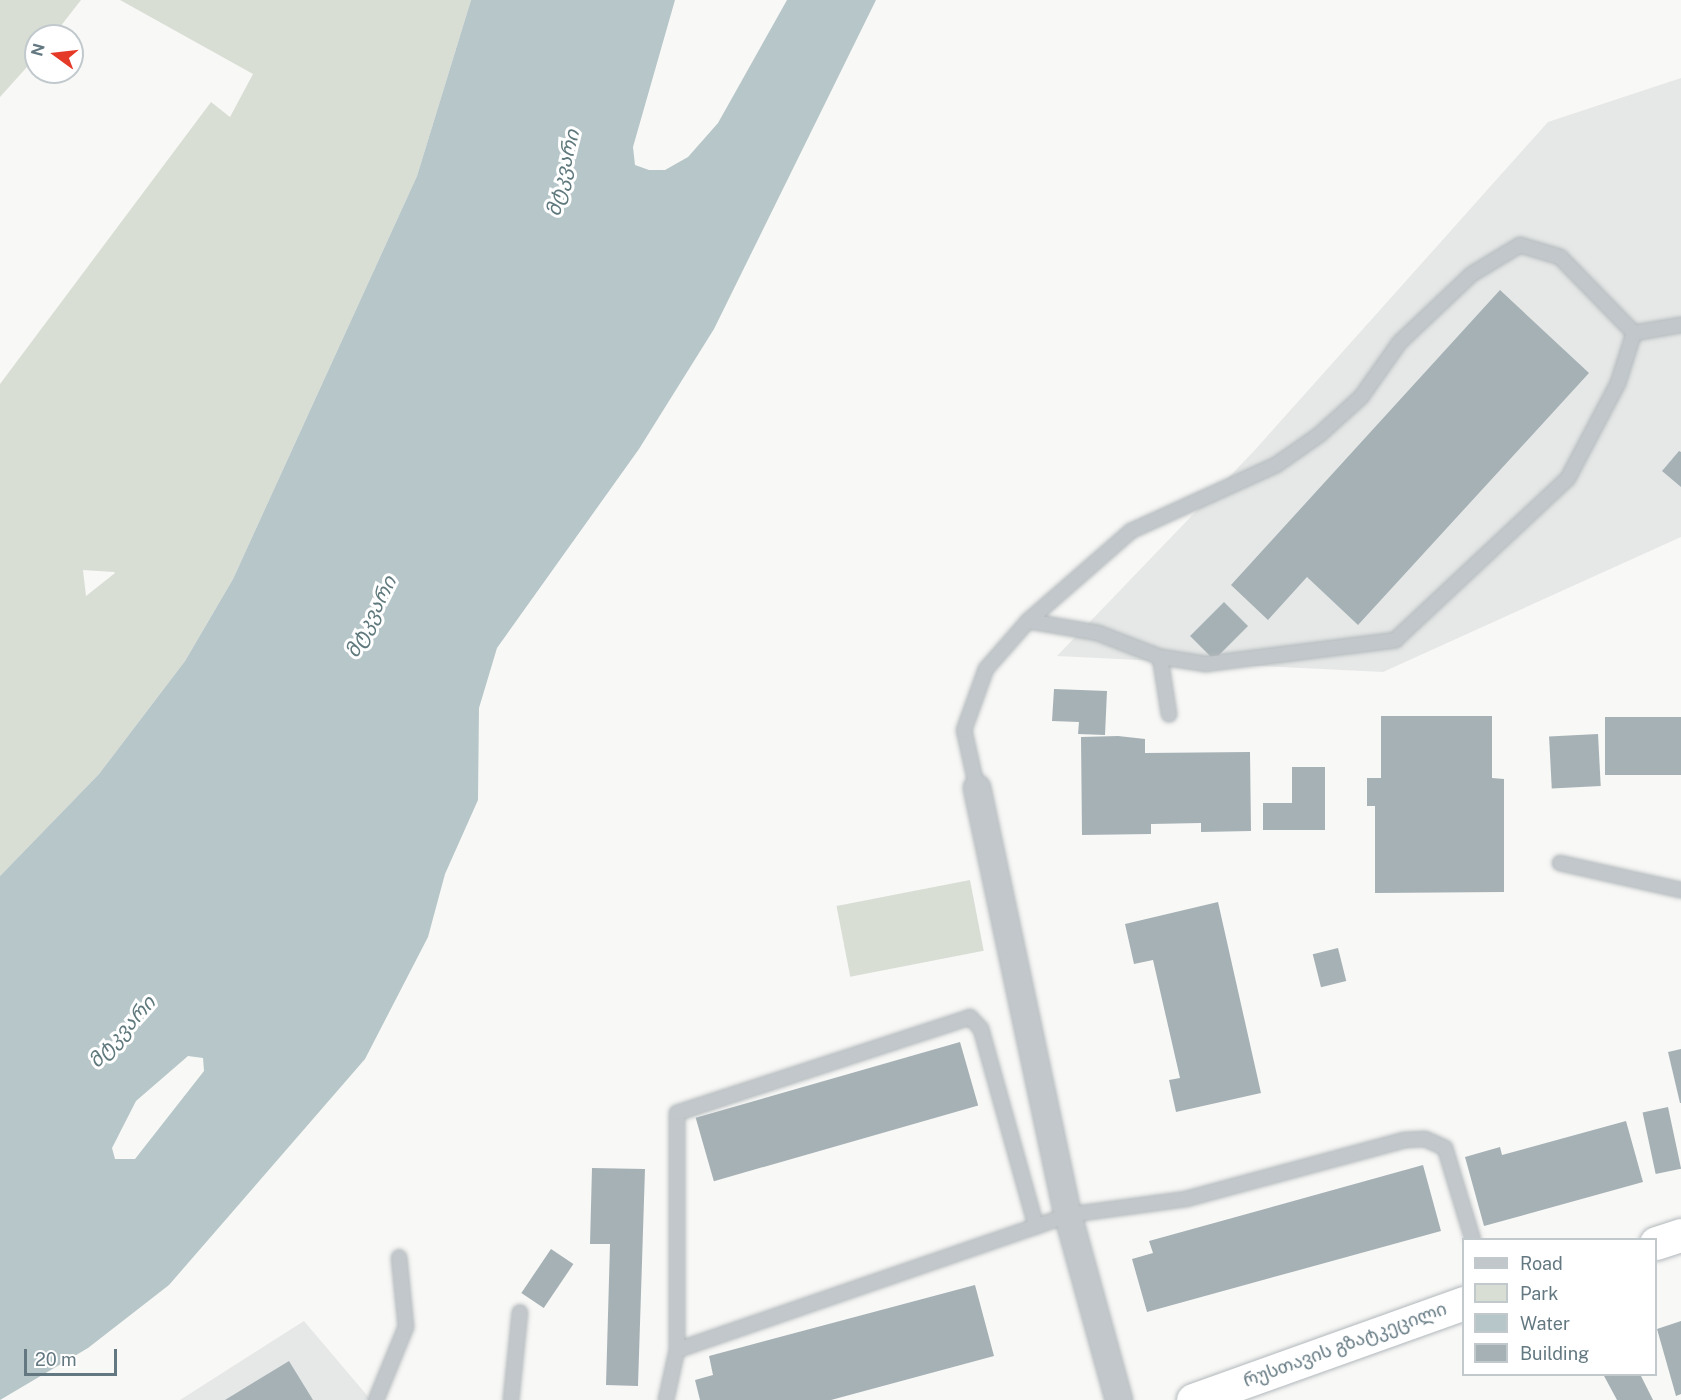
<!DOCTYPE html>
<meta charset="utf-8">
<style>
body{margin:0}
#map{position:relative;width:1681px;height:1400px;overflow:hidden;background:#f8f8f6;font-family:"Public Sans","Noto Sans Georgian",sans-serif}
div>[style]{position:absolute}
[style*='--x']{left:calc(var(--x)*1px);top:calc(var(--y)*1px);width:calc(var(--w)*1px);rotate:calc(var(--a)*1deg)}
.built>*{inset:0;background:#e6e8e7}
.green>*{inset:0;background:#d9ded5;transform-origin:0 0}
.water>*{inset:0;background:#b7c6c8}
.building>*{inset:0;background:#a6b1b5;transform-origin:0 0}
.roads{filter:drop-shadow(0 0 2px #b2b8bb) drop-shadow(0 0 2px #b2b8bb)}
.service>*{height:14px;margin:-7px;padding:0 7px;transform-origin:7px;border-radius:7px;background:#c1c7ca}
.minor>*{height:26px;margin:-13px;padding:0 13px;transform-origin:13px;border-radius:13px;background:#c1c7ca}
.trunk>*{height:33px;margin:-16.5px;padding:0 16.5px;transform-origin:16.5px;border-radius:16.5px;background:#fff}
span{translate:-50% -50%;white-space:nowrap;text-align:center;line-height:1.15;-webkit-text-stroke:6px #fff;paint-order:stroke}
.street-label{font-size:18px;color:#637881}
.water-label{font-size:20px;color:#5e787c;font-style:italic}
.legend{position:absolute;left:1462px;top:1238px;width:195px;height:138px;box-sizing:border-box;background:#fff;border:2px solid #c1c9cd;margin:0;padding:8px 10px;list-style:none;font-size:18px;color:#637881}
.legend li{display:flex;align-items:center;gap:12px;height:30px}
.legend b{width:30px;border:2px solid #c1c9cd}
.north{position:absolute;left:24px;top:24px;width:60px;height:60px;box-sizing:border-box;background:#fff;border:2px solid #c1c9cd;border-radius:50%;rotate:285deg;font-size:16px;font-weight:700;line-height:24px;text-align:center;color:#637881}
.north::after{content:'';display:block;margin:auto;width:21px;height:27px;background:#e63a28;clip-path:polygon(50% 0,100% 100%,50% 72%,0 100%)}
.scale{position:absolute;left:24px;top:1349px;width:93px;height:27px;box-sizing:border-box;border:3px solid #637881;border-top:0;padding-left:8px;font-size:18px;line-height:21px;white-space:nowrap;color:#637881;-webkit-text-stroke:4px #fff;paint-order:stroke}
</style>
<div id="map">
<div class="built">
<i style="clip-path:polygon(1681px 78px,1681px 537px,1383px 672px,1057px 656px,1254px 451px,1548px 122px)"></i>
<i style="clip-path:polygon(304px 1321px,371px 1400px,180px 1400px)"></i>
</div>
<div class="green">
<i style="clip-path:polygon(0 0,81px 0,53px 36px,36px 36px,36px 57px,0 97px)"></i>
<i style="clip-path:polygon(evenodd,120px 0,471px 0,417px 176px,233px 579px,185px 661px,99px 774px,0 876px,0 384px,211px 102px,230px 117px,253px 74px,120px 0,83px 570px,114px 572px,115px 573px,86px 596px,83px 570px)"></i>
<i style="left:970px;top:880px;width:72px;height:136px;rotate:79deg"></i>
</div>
<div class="water">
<i style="clip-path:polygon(evenodd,471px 0,675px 0,633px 147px,635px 165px,649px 170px,665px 170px,688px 157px,718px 123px,787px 0,876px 0,714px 329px,639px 449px,497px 648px,479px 708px,478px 800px,445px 874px,428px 937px,365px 1059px,169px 1285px,88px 1348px,0 1400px,0 876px,99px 774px,185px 661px,233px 579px,417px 176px,471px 0,188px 1056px,203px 1058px,204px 1071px,135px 1159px,115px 1159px,112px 1148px,136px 1101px,188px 1056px)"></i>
</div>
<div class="building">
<i style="clip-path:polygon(1500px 290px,1589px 373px,1358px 625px,1307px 577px,1268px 620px,1231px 585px)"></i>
<i style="clip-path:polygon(1679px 451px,1681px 452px,1681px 487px,1662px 471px)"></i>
<i style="left:1224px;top:602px;width:34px;height:48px;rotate:45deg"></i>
<i style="clip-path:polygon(1054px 689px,1107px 691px,1105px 735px,1078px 734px,1079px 722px,1052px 721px)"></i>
<i style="clip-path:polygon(1381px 716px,1492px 716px,1492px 778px,1504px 779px,1504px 892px,1375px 893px,1375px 806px,1367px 806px,1367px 778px,1381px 778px)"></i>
<i style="left:1681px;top:717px;width:58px;height:76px;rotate:90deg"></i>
<i style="left:1598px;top:734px;width:52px;height:49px;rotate:87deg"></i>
<i style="clip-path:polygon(1118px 736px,1145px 739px,1145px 753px,1250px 752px,1251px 831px,1201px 832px,1201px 823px,1151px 824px,1151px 834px,1082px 835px,1081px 737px)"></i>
<i style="clip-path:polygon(1292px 767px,1325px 767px,1325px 830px,1263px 830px,1263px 803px,1292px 803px)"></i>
<i style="clip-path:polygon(1218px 902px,1261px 1093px,1176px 1112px,1169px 1080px,1180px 1078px,1153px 960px,1134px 964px,1125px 924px)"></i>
<i style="left:1338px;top:948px;width:34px;height:26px;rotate:76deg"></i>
<i style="left:960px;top:1042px;width:66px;height:275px;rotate:74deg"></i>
<i style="clip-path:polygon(1681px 1049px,1681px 1103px,1680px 1103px,1668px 1052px)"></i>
<i style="left:1668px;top:1107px;width:63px;height:26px;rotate:78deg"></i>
<i style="clip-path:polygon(1626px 1121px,1643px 1182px,1484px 1226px,1465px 1157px,1500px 1147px,1502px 1155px)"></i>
<i style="clip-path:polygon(1423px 1165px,1441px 1231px,1147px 1312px,1132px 1259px,1153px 1253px,1149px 1241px)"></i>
<i style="clip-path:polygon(592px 1168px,645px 1169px,638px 1386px,606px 1385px,610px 1244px,590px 1244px)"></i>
<i style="left:551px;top:1249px;width:27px;height:53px;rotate:34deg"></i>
<i style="clip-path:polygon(975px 1285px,994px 1356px,831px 1400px,700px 1400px,695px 1380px,713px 1375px,709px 1356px)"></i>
<i style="clip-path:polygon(1681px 1321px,1681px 1394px,1676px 1396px,1657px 1329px)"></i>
<i style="clip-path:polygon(289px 1361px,313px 1400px,225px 1400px)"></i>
<i style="clip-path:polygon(1603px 1374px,1640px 1374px,1653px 1400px,1617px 1400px)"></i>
</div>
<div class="roads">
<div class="service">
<i style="--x:1028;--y:621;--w:71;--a:9.7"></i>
<i style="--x:1098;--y:633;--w:66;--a:21.2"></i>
<i style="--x:1160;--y:657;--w:58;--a:81"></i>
<i style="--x:1160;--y:657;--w:47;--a:8.7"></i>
<i style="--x:1206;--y:664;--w:191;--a:-7.2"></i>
<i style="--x:1395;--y:640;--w:237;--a:-43.1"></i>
<i style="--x:1568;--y:478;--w:107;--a:-62.2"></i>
<i style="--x:1618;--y:383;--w:52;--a:-72.3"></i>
<i style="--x:1634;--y:333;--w:48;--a:-9.7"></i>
<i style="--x:977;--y:788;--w:59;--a:-102.6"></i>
<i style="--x:964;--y:730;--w:65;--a:-70.2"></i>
<i style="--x:986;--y:669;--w:64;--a:-48.8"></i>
<i style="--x:1028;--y:621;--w:137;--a:-41.1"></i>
<i style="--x:1131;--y:531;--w:159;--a:-24.5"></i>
<i style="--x:1276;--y:465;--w:52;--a:-34.9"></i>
<i style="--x:1319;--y:435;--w:57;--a:-42.1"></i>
<i style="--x:1361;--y:397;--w:67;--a:-54.7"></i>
<i style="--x:1400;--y:342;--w:99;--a:-43.4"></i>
<i style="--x:1472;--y:274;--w:56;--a:-31.1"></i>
<i style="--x:1520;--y:245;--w:42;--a:16.7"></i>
<i style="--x:1560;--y:257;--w:106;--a:45.8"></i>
<i style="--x:1560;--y:863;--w:124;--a:12.6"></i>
<i style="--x:677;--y:1350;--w:237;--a:-90"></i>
<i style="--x:677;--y:1113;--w:308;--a:-18.1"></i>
<i style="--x:970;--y:1017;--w:16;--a:47"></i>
<i style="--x:981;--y:1029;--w:205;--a:74.4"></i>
<i style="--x:376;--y:1400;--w:79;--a:-67.7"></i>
<i style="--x:406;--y:1327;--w:70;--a:-95.7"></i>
<i style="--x:511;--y:1400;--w:88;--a:-84.2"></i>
<i style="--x:666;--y:1400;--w:51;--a:-77.6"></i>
<i style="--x:677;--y:1350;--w:414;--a:-19"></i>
<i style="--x:1068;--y:1215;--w:119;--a:-7.7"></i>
<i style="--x:1186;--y:1199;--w:226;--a:-15.1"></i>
<i style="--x:1404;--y:1140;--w:21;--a:-3"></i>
<i style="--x:1425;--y:1139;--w:22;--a:24"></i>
<i style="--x:1445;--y:1148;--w:96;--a:73.1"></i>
</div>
<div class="minor">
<i style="--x:977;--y:788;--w:437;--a:78"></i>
<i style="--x:1068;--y:1215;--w:192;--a:74.6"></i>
</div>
<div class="trunk">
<i style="--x:1656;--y:1243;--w:26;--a:-18"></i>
<i style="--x:1193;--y:1400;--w:288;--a:-19.7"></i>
</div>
</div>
<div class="street-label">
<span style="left:1345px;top:1345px;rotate:-20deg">რუსთავის გზატკეცილი</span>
</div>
<div class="water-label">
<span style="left:563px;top:173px;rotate:-77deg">მტკვარი</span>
<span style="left:371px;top:617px;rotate:-63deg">მტკვარი</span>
<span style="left:122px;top:1032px;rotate:-48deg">მტკვარი</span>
</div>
<ul class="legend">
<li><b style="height:8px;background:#c1c7ca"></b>Road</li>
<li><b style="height:16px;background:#d9ded5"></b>Park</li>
<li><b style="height:16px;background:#b7c6c8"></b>Water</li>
<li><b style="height:16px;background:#a6b1b5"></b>Building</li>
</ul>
<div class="north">N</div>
<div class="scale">20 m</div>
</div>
